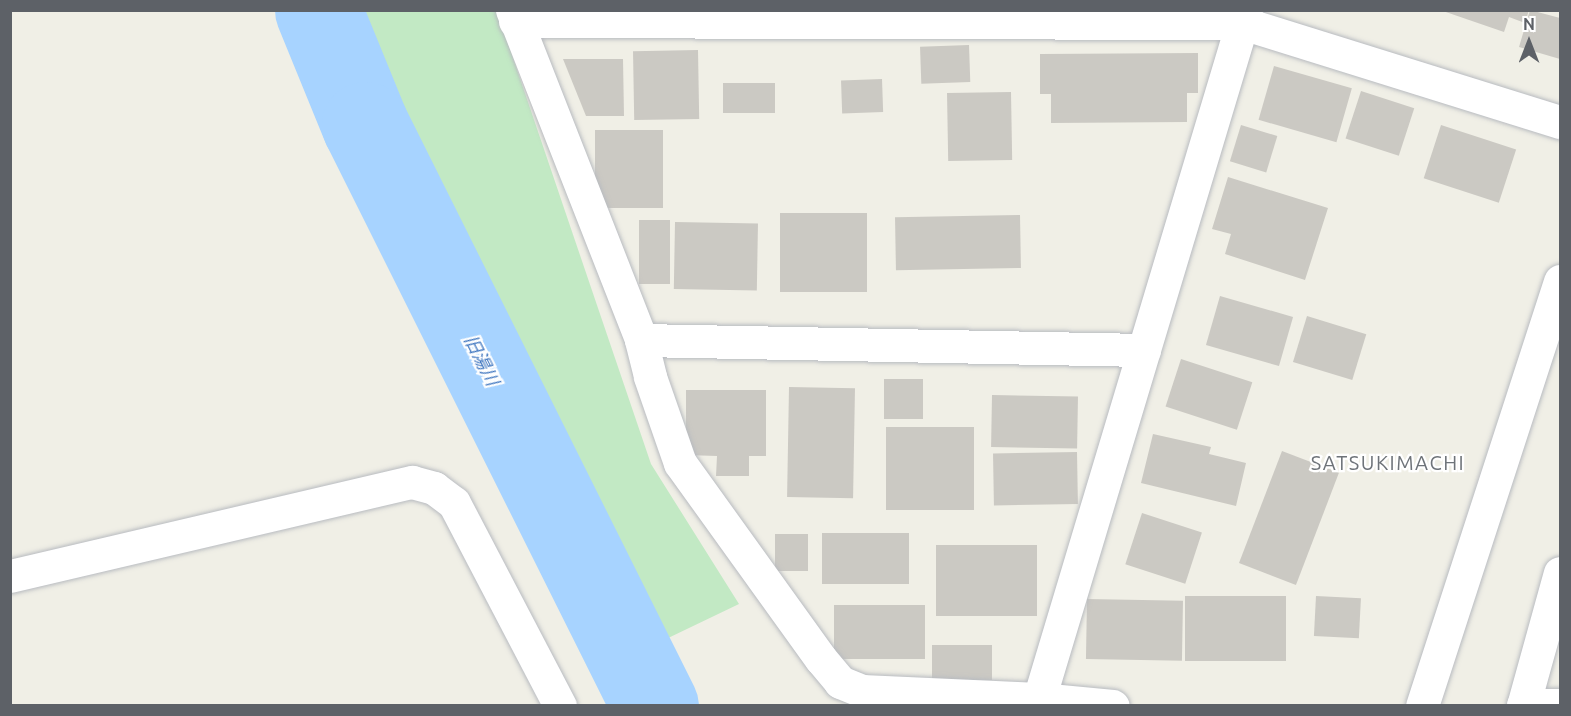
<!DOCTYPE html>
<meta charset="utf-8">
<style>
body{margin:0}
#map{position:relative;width:1571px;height:716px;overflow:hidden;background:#f0efe6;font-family:Ubuntu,"Noto Sans JP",sans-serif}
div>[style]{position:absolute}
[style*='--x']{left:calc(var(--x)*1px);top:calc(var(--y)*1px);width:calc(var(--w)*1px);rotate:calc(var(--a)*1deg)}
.green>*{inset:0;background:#c2e9c4}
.river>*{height:87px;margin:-43.5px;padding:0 43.5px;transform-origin:43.5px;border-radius:43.5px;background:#a7d3ff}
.building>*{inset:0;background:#cbc9c3;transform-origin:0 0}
.roads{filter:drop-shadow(0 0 2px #b8bbc0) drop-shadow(0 0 2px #b8bbc0)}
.minor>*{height:33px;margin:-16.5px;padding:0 16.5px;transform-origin:16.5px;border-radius:16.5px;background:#fff}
.tertiary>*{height:33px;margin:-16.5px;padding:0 16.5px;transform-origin:16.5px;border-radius:16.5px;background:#fff}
span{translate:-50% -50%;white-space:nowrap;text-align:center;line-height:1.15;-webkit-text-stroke:4.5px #fff;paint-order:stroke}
.water-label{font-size:18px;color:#4077c0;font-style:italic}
.quarter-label{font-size:20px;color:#6e7379;letter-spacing:1.5px}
.frame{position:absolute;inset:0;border:12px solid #5d6167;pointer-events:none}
.north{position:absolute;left:1499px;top:12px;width:60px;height:60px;-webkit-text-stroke:4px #fff;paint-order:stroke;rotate:0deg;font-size:16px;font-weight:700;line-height:24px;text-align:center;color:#5d6167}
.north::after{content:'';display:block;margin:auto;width:21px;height:27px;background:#5d6167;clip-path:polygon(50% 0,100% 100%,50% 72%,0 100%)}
</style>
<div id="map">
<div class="green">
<i style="clip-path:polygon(333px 11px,497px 11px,651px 464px,739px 604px,639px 652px,453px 280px)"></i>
</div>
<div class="river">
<i style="--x:318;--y:10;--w:124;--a:67.8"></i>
<i style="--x:365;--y:125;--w:649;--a:63.47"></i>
</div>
<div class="building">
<i style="clip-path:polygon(1440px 10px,1529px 10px,1525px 23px,1509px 17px,1504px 32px)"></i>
<i style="clip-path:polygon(1530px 10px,1560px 18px,1560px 59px,1519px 47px)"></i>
<i style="left:969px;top:45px;width:37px;height:49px;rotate:88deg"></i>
<i style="left:698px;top:50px;width:69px;height:65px;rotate:89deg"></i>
<i style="clip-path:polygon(1198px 53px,1198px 93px,1187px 93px,1187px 122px,1051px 123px,1051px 94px,1040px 94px,1040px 54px)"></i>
<i style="clip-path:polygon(563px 59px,623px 59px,624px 116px,586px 116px)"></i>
<i style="left:1274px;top:66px;width:81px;height:56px;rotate:16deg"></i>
<i style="left:882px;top:79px;width:33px;height:41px;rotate:88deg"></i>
<i style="left:723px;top:83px;width:52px;height:30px"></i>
<i style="left:1361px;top:91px;width:56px;height:50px;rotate:18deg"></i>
<i style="left:1011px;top:92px;width:68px;height:64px;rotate:89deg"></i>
<i style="left:1241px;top:125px;width:38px;height:38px;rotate:17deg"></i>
<i style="left:1441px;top:125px;width:79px;height:56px;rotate:18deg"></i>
<i style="left:595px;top:130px;width:68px;height:78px"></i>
<i style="clip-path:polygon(1228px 177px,1328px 208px,1305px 280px,1225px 254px,1231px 234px,1212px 229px)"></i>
<i style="left:780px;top:213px;width:87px;height:79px"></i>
<i style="left:1020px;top:215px;width:53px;height:125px;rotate:89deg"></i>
<i style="left:670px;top:220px;width:64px;height:31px;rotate:90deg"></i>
<i style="left:675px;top:222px;width:83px;height:67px;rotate:1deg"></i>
<i style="left:1220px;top:296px;width:76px;height:51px;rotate:16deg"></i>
<i style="left:1307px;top:316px;width:62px;height:48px;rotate:17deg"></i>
<i style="left:1181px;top:359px;width:75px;height:50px;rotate:18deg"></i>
<i style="left:884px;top:379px;width:39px;height:40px"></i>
<i style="left:789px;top:387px;width:66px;height:110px;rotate:1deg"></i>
<i style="clip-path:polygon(686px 390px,766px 390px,766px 456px,749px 456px,749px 476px,716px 476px,717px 456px,686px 455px)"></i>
<i style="left:992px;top:395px;width:86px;height:52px;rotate:1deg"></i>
<i style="left:886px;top:427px;width:88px;height:83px"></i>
<i style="clip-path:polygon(1153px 434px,1211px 447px,1209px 454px,1246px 463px,1236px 506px,1141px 483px)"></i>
<i style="left:1282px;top:451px;width:61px;height:120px;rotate:21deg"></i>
<i style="left:1077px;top:452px;width:52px;height:84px;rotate:89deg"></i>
<i style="left:1142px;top:513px;width:63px;height:54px;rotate:18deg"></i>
<i style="left:909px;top:533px;width:51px;height:87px;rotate:90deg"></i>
<i style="left:775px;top:534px;width:33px;height:37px"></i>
<i style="left:936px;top:545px;width:101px;height:71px"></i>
<i style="left:1185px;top:596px;width:101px;height:65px"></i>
<i style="left:1316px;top:596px;width:45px;height:40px;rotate:3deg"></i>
<i style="left:1087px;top:599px;width:96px;height:60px;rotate:1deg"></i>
<i style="left:925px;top:605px;width:54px;height:91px;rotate:90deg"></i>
<i style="left:932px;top:645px;width:60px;height:35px"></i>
</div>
<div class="roads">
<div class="minor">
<i style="--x:512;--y:10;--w:354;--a:68.6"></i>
<i style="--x:641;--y:340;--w:38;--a:76"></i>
<i style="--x:650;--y:377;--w:91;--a:70.8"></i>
<i style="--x:680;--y:463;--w:241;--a:54.3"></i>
<i style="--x:821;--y:659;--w:30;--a:50"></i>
<i style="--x:840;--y:682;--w:24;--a:22"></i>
<i style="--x:862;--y:691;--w:177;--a:2.6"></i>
<i style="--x:1039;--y:699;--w:719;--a:-73.28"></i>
<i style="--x:515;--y:21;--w:727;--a:0.16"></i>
<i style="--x:1242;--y:23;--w:333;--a:17.3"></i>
<i style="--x:641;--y:340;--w:503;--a:1.14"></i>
<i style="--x:10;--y:576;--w:413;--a:-13.2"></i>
<i style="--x:412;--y:482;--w:23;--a:15"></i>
<i style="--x:434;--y:488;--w:25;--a:37"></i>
<i style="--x:454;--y:503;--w:229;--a:62.4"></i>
<i style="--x:1039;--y:699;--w:74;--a:5.4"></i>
<i style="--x:1523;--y:705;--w:37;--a:0"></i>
<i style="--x:1523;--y:706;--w:138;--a:-74.5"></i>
</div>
<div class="tertiary">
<i style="--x:1422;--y:706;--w:447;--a:-72"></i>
</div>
</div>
<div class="water-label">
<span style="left:482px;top:360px;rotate:63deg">旧湯川</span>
</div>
<div class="quarter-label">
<span style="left:1388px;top:462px">SATSUKIMACHI</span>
</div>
<div class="frame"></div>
<div class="north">N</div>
</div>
